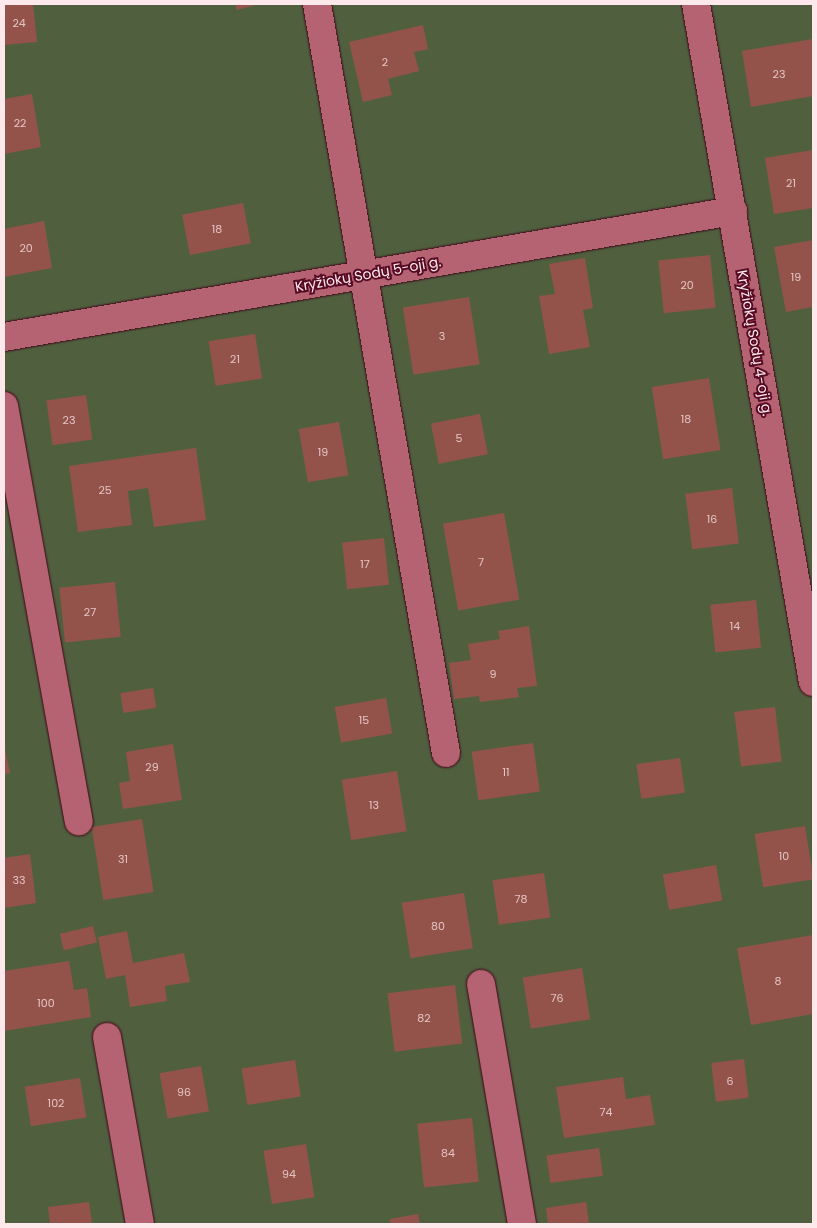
<!DOCTYPE html>
<meta charset="utf-8">
<style>
body{margin:0}
#map{position:relative;width:817px;height:1228px;overflow:hidden;background:#63182c;font-family:Poppins,sans-serif}
div>[style]{position:absolute}
[style*='--x']{left:calc(var(--x)*1px);top:calc(var(--y)*1px);width:calc(var(--w)*1px);rotate:calc(var(--a)*1deg)}
.green>*{inset:0;background:#50603f;transform-origin:0 0}
.building>*{inset:0;background:#94534a;transform-origin:0 0}
.roads{filter:drop-shadow(0 0 1px #3f0517) drop-shadow(0 0 1px #3f0517)}
.street>*{height:28px;margin:-14px;padding:0 14px;transform-origin:14px;border-radius:14px;background:#b56272}
span{translate:-50% -50%;white-space:nowrap;text-align:center;line-height:1.15;-webkit-text-stroke:4px #570a23;paint-order:stroke}
.number-label{font-size:11px;color:#e3c4c4}
.number-label span{-webkit-text-stroke-width:0}
.street-label{font-size:14px;color:#fde9ec}
.frame{position:absolute;inset:0;border:5px solid #fde9ec;pointer-events:none}
</style>
<div id="map">
<div class="green">
<i style="left:4px;top:4px;width:809px;height:1220px"></i>
</div>
<div class="building">
<i style="clip-path:polygon(4px 4px,33px 4px,37px 42px,4px 45px)"></i>
<i style="clip-path:polygon(235px 4px,260px 4px,237px 10px)"></i>
<i style="clip-path:polygon(423px 25px,428px 49px,414px 52px,419px 71px,388px 79px,392px 95px,363px 102px,349px 42px)"></i>
<i style="clip-path:polygon(813px 39px,813px 96px,751px 107px,742px 51px)"></i>
<i style="clip-path:polygon(32px 94px,41px 147px,4px 154px,4px 99px)"></i>
<i style="clip-path:polygon(813px 150px,813px 208px,774px 214px,765px 158px)"></i>
<i style="left:243px;top:203px;width:41px;height:62px;rotate:79deg"></i>
<i style="clip-path:polygon(44px 221px,52px 268px,4px 277px,4px 229px)"></i>
<i style="clip-path:polygon(813px 240px,813px 307px,786px 312px,774px 247px)"></i>
<i style="left:710px;top:255px;width:53px;height:52px;rotate:84deg"></i>
<i style="clip-path:polygon(585px 258px,593px 308px,583px 310px,590px 347px,549px 354px,539px 296px,555px 294px,549px 264px)"></i>
<i style="left:469px;top:297px;width:68px;height:67px;rotate:81deg"></i>
<i style="left:255px;top:334px;width:45px;height:47px;rotate:81deg"></i>
<i style="left:709px;top:378px;width:73px;height:58px;rotate:81deg"></i>
<i style="left:86px;top:395px;width:45px;height:40px;rotate:82deg"></i>
<i style="left:480px;top:414px;width:41px;height:50px;rotate:79deg"></i>
<i style="left:339px;top:422px;width:54px;height:41px;rotate:80deg"></i>
<i style="clip-path:polygon(196px 448px,206px 520px,154px 527px,148px 488px,128px 491px,132px 525px,78px 532px,69px 466px)"></i>
<i style="left:732px;top:488px;width:56px;height:47px;rotate:83deg"></i>
<i style="left:504px;top:513px;width:88px;height:62px;rotate:80deg"></i>
<i style="left:384px;top:538px;width:47px;height:42px;rotate:84deg"></i>
<i style="left:115px;top:582px;width:55px;height:56px;rotate:84deg"></i>
<i style="left:756px;top:600px;width:48px;height:46px;rotate:84deg"></i>
<i style="clip-path:polygon(529px 626px,537px 686px,517px 688px,519px 697px,480px 702px,479px 696px,454px 699px,449px 663px,471px 660px,468px 644px,500px 639px,498px 631px)"></i>
<i style="left:153px;top:688px;width:20px;height:33px;rotate:81deg"></i>
<i style="left:386px;top:698px;width:36px;height:52px;rotate:80deg"></i>
<i style="left:775px;top:707px;width:55px;height:41px;rotate:83deg"></i>
<i style="left:533px;top:743px;width:49px;height:62px;rotate:82deg"></i>
<i style="clip-path:polygon(173px 744px,182px 800px,123px 809px,119px 783px,130px 781px,126px 752px)"></i>
<i style="clip-path:polygon(4px 745px,10px 773px,4px 774px)"></i>
<i style="left:680px;top:758px;width:35px;height:44px;rotate:82deg"></i>
<i style="left:397px;top:771px;width:61px;height:56px;rotate:81deg"></i>
<i style="left:142px;top:819px;width:74px;height:51px;rotate:81deg"></i>
<i style="left:805px;top:826px;width:54px;height:51px;rotate:81deg"></i>
<i style="clip-path:polygon(30px 854px,36px 903px,4px 908px,4px 858px)"></i>
<i style="left:716px;top:865px;width:36px;height:54px;rotate:80deg"></i>
<i style="left:544px;top:873px;width:45px;height:52px;rotate:82deg"></i>
<i style="left:464px;top:893px;width:56px;height:63px;rotate:81deg"></i>
<i style="left:93px;top:926px;width:17px;height:34px;rotate:77deg"></i>
<i style="clip-path:polygon(127px 931px,133px 963px,184px 953px,190px 982px,165px 986px,167px 1001px,130px 1007px,125px 975px,106px 979px,98px 937px)"></i>
<i style="clip-path:polygon(813px 935px,813px 1014px,751px 1025px,737px 948px)"></i>
<i style="clip-path:polygon(69px 961px,74px 990px,87px 988px,91px 1017px,4px 1031px,4px 971px)"></i>
<i style="left:582px;top:968px;width:52px;height:60px;rotate:81deg"></i>
<i style="left:455px;top:985px;width:59px;height:68px;rotate:83deg"></i>
<i style="left:744px;top:1059px;width:39px;height:33px;rotate:83deg"></i>
<i style="left:295px;top:1060px;width:37px;height:54px;rotate:81deg"></i>
<i style="left:201px;top:1066px;width:46px;height:42px;rotate:80deg"></i>
<i style="clip-path:polygon(623px 1077px,626px 1099px,650px 1095px,655px 1125px,564px 1138px,556px 1087px)"></i>
<i style="left:80px;top:1078px;width:40px;height:56px;rotate:81deg"></i>
<i style="left:472px;top:1118px;width:64px;height:55px;rotate:84deg"></i>
<i style="left:306px;top:1144px;width:54px;height:43px;rotate:81deg"></i>
<i style="left:599px;top:1148px;width:28px;height:53px;rotate:82deg"></i>
<i style="clip-path:polygon(89px 1202px,92px 1224px,50px 1224px,48px 1207px)"></i>
<i style="clip-path:polygon(586px 1202px,589px 1224px,548px 1224px,546px 1208px)"></i>
<i style="clip-path:polygon(418px 1214px,420px 1224px,390px 1224px,390px 1219px)"></i>
</div>
<div class="roads">
<div class="street">
<i style="--x:317;--y:4;--w:760;--a:80.23"></i>
<i style="--x:696;--y:4;--w:688;--a:80.21"></i>
<i style="--x:4;--y:337;--w:740;--a:-9.81"></i>
<i style="--x:4;--y:406;--w:422;--a:79.8"></i>
<i style="--x:481;--y:984;--w:243;--a:80.3"></i>
<i style="--x:107;--y:1037;--w:190;--a:80"></i>
</div>
</div>
<div class="number-label">
<span style="left:19px;top:23px">24</span>
<span style="left:385px;top:62px">2</span>
<span style="left:779px;top:74px">23</span>
<span style="left:20px;top:123px">22</span>
<span style="left:791px;top:183px">21</span>
<span style="left:217px;top:229px">18</span>
<span style="left:26px;top:248px">20</span>
<span style="left:796px;top:277px">19</span>
<span style="left:687px;top:285px">20</span>
<span style="left:442px;top:336px">3</span>
<span style="left:235px;top:359px">21</span>
<span style="left:686px;top:419px">18</span>
<span style="left:69px;top:420px">23</span>
<span style="left:459px;top:438px">5</span>
<span style="left:323px;top:452px">19</span>
<span style="left:105px;top:490px">25</span>
<span style="left:712px;top:519px">16</span>
<span style="left:481px;top:562px">7</span>
<span style="left:365px;top:564px">17</span>
<span style="left:90px;top:612px">27</span>
<span style="left:735px;top:626px">14</span>
<span style="left:493px;top:674px">9</span>
<span style="left:364px;top:720px">15</span>
<span style="left:152px;top:767px">29</span>
<span style="left:506px;top:772px">11</span>
<span style="left:374px;top:805px">13</span>
<span style="left:784px;top:856px">10</span>
<span style="left:123px;top:859px">31</span>
<span style="left:19px;top:880px">33</span>
<span style="left:521px;top:899px">78</span>
<span style="left:438px;top:926px">80</span>
<span style="left:778px;top:981px">8</span>
<span style="left:557px;top:998px">76</span>
<span style="left:46px;top:1003px">100</span>
<span style="left:424px;top:1018px">82</span>
<span style="left:730px;top:1081px">6</span>
<span style="left:184px;top:1092px">96</span>
<span style="left:56px;top:1103px">102</span>
<span style="left:606px;top:1112px">74</span>
<span style="left:448px;top:1153px">84</span>
<span style="left:289px;top:1174px">94</span>
</div>
<div class="street-label">
<span style="left:368px;top:274px;rotate:-10deg">Kryžiokų Sodų 5-oji g.</span>
<span style="left:755px;top:343px;rotate:80deg">Kryžiokų Sodų 4-oji g.</span>
</div>
<div class="frame"></div>
</div>
